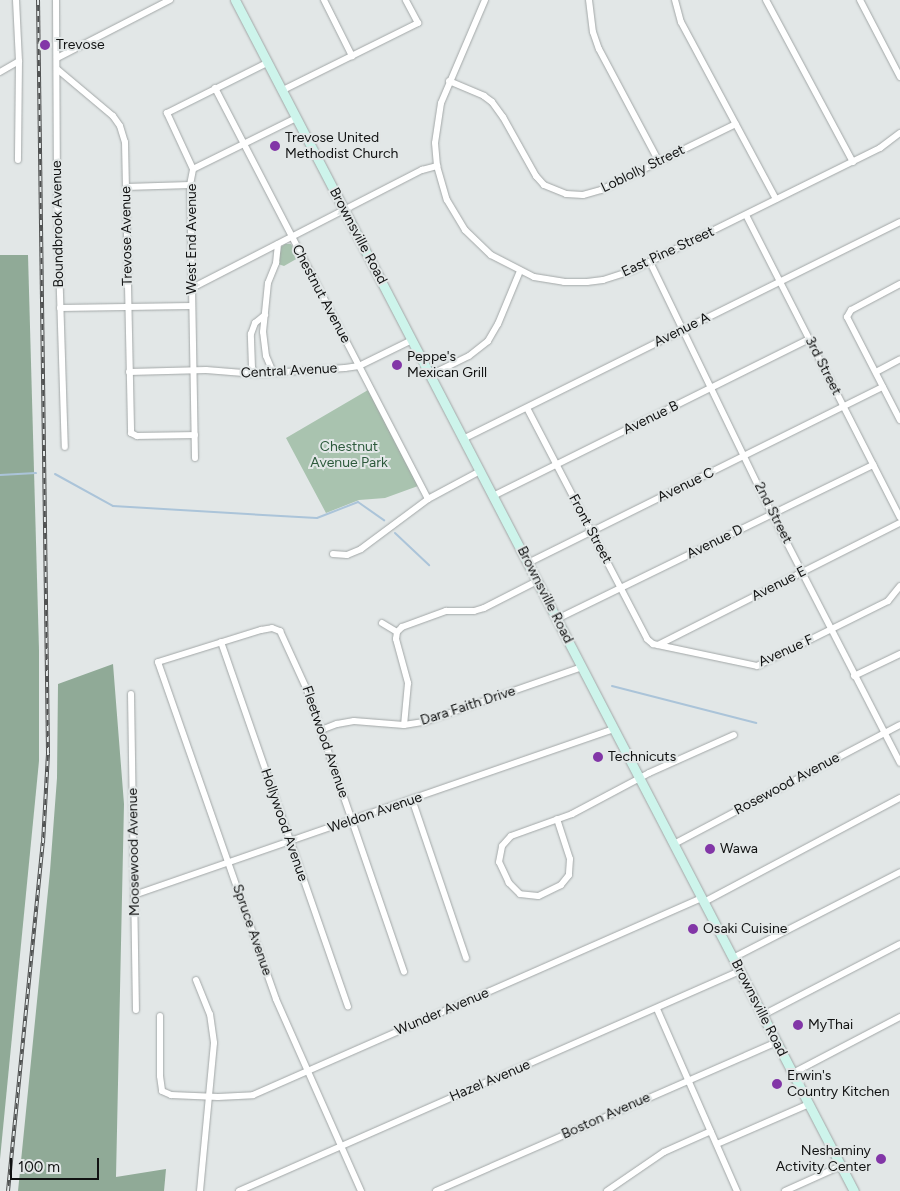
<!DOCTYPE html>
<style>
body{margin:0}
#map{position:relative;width:900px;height:1191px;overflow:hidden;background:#e2e7e7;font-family:Figtree,sans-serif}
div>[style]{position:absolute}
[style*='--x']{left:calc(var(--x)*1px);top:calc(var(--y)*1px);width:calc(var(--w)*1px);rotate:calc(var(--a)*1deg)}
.green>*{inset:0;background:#a9c3af}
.forest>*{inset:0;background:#90aa97}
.stream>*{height:2px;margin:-1px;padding:0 1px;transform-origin:1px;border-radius:1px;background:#abc4d9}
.roads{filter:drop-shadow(0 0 1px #a2a7a7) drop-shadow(0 0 1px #a2a7a7)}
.street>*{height:6px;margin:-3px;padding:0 3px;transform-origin:3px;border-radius:3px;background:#fff}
.secondary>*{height:9px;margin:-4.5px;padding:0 4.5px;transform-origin:4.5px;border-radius:4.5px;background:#cdf4eb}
.rail>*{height:4px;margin-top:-2px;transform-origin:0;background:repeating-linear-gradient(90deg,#e2e7e7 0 5.5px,#505252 0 11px);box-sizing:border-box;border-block:1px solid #505252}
.dots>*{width:14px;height:14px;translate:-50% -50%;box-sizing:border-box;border:2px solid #e2e7e7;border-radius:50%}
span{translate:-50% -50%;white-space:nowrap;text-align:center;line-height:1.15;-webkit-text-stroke:4px #e2e7e7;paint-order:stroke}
.poi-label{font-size:14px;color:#111212}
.left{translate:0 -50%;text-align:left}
.right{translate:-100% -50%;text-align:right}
.street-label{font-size:14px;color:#111212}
.park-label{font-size:14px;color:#2d5a3c}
.scale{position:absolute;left:10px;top:1158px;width:89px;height:22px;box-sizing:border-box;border:2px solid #111212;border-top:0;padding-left:6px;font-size:15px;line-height:18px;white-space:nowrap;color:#111212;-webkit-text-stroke:4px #e2e7e7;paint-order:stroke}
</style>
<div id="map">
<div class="green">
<i style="clip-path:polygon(285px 244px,291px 244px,298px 258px,284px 266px,278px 264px,281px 247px)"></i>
<i style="clip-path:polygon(368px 390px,418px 486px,385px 498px,359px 500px,326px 513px,286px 438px)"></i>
</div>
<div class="forest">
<i style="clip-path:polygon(0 255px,28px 255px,39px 650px,39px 761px,0 1159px)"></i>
<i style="clip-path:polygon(113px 664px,124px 804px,116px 1177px,166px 1169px,164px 1191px,18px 1191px,50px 871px,57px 778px,58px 684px)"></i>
</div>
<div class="stream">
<i style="--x:55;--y:474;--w:66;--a:28.9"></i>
<i style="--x:113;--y:506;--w:204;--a:3.4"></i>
<i style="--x:317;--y:518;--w:44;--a:-21.3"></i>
<i style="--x:358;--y:502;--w:32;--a:35"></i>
<i style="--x:0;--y:475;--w:36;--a:-3"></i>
<i style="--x:395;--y:533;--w:47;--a:43.3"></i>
<i style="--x:612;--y:686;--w:149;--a:14.4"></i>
</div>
<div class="roads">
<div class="street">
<i style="--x:16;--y:0;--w:61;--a:87.2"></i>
<i style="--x:19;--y:61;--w:99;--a:90.6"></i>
<i style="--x:56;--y:0;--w:199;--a:89.7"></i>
<i style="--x:57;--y:199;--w:248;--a:88.2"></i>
<i style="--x:324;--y:0;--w:63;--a:63.4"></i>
<i style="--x:485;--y:0;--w:112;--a:113.1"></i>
<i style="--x:441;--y:103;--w:40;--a:98.5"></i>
<i style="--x:435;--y:143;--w:23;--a:85"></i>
<i style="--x:437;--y:166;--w:35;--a:74"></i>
<i style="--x:447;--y:200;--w:35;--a:59"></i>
<i style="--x:465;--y:230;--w:36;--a:44"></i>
<i style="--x:491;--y:255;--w:48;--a:27.1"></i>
<i style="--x:534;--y:277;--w:30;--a:9"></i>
<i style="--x:564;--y:282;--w:23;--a:0"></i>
<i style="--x:587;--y:282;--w:16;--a:-7"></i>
<i style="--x:603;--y:280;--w:29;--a:-18"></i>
<i style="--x:631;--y:271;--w:278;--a:-26.3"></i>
<i style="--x:880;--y:148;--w:25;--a:-37"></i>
<i style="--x:589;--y:0;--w:32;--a:83"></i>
<i style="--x:593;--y:32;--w:18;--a:71"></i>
<i style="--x:599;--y:49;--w:128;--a:62"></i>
<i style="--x:675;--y:0;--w:23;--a:75"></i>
<i style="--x:681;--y:22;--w:201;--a:61.8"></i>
<i style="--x:766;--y:0;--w:184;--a:61.8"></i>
<i style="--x:860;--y:0;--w:87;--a:62.5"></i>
<i style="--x:57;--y:58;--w:127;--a:-27.2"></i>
<i style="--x:57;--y:69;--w:73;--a:40"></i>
<i style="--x:113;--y:116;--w:12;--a:55"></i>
<i style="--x:120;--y:126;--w:17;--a:73"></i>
<i style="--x:125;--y:142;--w:291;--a:88.8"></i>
<i style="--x:131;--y:433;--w:7;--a:27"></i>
<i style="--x:137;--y:436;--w:58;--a:-1"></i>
<i style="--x:0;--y:72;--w:22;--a:-30"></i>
<i style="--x:449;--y:81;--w:38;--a:23"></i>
<i style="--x:484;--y:96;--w:10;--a:37"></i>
<i style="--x:492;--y:102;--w:19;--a:54"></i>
<i style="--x:503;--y:117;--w:68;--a:60.8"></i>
<i style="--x:536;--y:176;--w:12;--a:48"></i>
<i style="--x:544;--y:185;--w:24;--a:22"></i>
<i style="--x:566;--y:194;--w:17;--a:3"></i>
<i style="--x:583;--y:195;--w:19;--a:-16"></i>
<i style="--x:601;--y:190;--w:150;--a:-26.1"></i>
<i style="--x:215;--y:88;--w:463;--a:62.6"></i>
<i style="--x:283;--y:90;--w:151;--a:-26.4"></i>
<i style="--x:418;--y:23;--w:26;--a:-118"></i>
<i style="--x:193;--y:169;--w:115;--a:-26.3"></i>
<i style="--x:126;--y:187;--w:64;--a:-1.8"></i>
<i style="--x:746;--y:215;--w:339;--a:63"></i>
<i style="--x:650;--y:262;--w:269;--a:64.2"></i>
<i style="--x:767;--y:504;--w:291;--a:62.8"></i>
<i style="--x:900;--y:284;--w:55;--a:152"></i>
<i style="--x:851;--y:310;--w:8;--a:120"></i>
<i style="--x:847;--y:317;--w:116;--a:62.8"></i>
<i style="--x:192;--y:288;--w:259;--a:-27.2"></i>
<i style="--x:422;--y:170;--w:16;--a:-15"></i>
<i style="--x:60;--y:308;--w:132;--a:-0.9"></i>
<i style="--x:129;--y:372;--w:77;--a:-1.5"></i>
<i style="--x:206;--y:370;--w:50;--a:4.6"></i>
<i style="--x:256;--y:374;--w:89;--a:-3.9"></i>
<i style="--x:345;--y:368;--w:14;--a:-8"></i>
<i style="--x:359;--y:366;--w:59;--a:-26.1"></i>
<i style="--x:876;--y:372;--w:27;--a:-28"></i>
<i style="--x:277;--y:373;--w:6;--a:-149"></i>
<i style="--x:272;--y:370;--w:15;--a:-113"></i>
<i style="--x:266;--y:356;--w:24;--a:-97"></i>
<i style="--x:263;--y:332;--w:49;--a:-84.2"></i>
<i style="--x:268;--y:283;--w:22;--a:-68"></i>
<i style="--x:276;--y:263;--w:19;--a:-84"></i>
<i style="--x:256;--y:374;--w:7;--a:-124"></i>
<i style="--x:252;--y:368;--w:34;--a:-92"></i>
<i style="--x:251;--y:334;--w:12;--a:-70"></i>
<i style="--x:255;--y:323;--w:13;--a:-39"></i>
<i style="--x:430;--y:375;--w:43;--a:-26"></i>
<i style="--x:469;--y:356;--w:24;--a:-38"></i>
<i style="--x:488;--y:341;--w:20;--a:-60"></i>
<i style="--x:498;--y:324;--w:57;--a:-67.5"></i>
<i style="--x:527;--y:408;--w:260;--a:62.5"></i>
<i style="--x:647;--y:639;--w:8;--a:40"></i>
<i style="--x:653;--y:644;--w:106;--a:11.9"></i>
<i style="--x:757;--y:666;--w:146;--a:-26.4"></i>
<i style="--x:888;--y:601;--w:19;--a:-51"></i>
<i style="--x:463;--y:439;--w:488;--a:-26.4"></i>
<i style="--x:195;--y:458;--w:273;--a:-91"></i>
<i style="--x:190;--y:185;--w:16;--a:-79"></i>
<i style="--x:193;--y:169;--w:62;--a:-114.9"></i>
<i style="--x:167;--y:113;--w:112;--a:-26.6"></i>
<i style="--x:493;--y:496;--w:353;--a:-26.4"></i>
<i style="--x:333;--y:554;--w:14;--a:4"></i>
<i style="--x:347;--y:555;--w:15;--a:-23"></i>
<i style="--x:361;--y:549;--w:84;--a:-36.7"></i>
<i style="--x:428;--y:499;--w:59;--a:-28.3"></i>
<i style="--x:528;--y:563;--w:396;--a:-26.4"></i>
<i style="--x:557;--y:619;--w:352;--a:-26"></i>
<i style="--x:382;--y:623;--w:17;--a:31"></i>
<i style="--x:397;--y:632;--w:7;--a:-45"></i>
<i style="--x:402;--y:627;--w:47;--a:-20"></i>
<i style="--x:446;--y:611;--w:28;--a:0"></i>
<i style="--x:474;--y:611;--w:10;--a:-17"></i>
<i style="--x:484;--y:608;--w:59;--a:-27"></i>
<i style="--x:397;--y:632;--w:7;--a:98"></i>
<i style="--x:396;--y:639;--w:46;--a:74.7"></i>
<i style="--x:408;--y:683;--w:42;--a:95.4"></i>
<i style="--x:221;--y:642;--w:386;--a:70.8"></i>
<i style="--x:658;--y:645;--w:271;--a:-26.8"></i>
<i style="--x:854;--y:676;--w:51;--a:-25.6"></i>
<i style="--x:131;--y:694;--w:316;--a:89.1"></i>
<i style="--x:321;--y:730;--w:17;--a:-21"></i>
<i style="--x:337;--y:724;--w:17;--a:-10"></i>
<i style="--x:354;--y:721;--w:50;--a:4.6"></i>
<i style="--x:404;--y:725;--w:20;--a:-9"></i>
<i style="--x:424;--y:722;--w:167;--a:-19.2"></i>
<i style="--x:412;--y:799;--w:168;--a:71.2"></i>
<i style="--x:557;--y:819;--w:42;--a:72"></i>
<i style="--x:570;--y:859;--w:16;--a:94"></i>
<i style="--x:569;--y:875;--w:13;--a:129"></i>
<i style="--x:561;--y:885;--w:25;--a:154"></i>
<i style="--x:538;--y:896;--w:18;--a:-174"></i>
<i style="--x:520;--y:894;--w:16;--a:-135"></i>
<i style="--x:509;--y:883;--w:23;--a:-115"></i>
<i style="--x:499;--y:862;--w:16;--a:-79"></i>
<i style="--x:502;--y:846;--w:13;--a:-48"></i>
<i style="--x:511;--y:836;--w:65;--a:-19.8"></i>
<i style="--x:572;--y:814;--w:87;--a:-28"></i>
<i style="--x:649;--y:773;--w:93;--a:-24.1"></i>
<i style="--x:674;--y:844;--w:255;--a:-27.8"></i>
<i style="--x:134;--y:895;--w:508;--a:-19.08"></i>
<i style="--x:704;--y:902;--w:222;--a:-28"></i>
<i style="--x:733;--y:958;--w:188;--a:-27.2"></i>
<i style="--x:196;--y:980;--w:37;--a:68"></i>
<i style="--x:210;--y:1014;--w:29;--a:82"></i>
<i style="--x:214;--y:1043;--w:149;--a:95.4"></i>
<i style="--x:657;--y:1009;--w:199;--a:66.3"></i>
<i style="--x:763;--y:1015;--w:154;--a:-27.4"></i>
<i style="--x:160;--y:1016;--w:60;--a:90"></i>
<i style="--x:160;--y:1076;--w:15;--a:82"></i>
<i style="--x:162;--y:1091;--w:10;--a:24"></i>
<i style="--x:171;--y:1095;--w:47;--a:2.4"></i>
<i style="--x:218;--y:1097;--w:35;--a:-3"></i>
<i style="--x:253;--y:1095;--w:490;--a:-23.7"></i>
<i style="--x:793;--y:1073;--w:121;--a:-27.6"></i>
<i style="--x:717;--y:1144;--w:100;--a:-23.5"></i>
<i style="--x:239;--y:1191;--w:547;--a:-23.71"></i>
<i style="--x:361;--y:1191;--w:210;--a:-113.9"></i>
<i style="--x:276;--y:999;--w:357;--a:-109.3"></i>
<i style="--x:158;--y:662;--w:108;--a:-17.3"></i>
<i style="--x:261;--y:630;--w:11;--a:-10"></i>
<i style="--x:272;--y:628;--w:9;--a:21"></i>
<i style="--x:280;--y:631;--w:65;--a:65.4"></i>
<i style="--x:307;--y:690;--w:298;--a:71"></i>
<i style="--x:436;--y:1191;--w:372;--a:-23.6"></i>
<i style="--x:607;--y:1191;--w:69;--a:-34.4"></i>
<i style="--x:664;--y:1152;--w:51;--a:-24.1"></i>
<i style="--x:785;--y:1191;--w:61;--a:-24.1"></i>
</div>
<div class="secondary">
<i style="--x:235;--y:0;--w:1342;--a:62.54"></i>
</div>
</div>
<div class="rail">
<i style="--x:8;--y:1191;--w:350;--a:-84.3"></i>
<i style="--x:43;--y:843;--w:90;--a:-86.8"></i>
<i style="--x:48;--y:753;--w:753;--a:-90.76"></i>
</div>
<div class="dots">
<i style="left:45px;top:45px;background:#8236a7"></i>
<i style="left:275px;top:146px;background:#8236a7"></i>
<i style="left:397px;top:365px;background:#8236a7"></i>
<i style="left:598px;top:757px;background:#8236a7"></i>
<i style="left:710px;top:849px;background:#8236a7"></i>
<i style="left:693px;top:929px;background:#8236a7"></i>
<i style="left:798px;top:1025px;background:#8236a7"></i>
<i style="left:777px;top:1084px;background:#8236a7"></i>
<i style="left:881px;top:1159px;background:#8236a7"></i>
</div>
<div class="poi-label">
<span class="left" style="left:56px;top:45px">Trevose</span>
<span class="left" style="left:285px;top:146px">Trevose United<br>Methodist Church</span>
<span class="left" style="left:407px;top:365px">Peppe's<br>Mexican Grill</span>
<span class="left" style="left:608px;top:757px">Technicuts</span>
<span class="left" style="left:720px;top:849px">Wawa</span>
<span class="left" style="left:703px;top:929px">Osaki Cuisine</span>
<span class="left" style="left:808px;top:1025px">MyThai</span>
<span class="left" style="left:787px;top:1084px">Erwin's<br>Country Kitchen</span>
<span class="right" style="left:871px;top:1159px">Neshaminy<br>Activity Center</span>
</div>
<div class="street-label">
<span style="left:643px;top:169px;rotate:-26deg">Loblolly Street</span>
<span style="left:58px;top:224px;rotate:-91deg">Boundbrook Avenue</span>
<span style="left:127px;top:236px;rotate:-91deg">Trevose Avenue</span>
<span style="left:358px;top:236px;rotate:62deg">Brownsville Road</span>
<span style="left:192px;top:239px;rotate:-90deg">West End Avenue</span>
<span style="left:668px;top:252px;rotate:-25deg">East Pine Street</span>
<span style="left:321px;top:294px;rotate:62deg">Chestnut Avenue</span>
<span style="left:682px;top:330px;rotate:-26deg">Avenue A</span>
<span style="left:823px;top:366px;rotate:63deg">3rd Street</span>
<span style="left:289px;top:371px;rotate:-3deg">Central Avenue</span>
<span style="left:651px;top:418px;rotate:-26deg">Avenue B</span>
<span style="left:686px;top:485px;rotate:-26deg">Avenue C</span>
<span style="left:773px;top:513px;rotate:63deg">2nd Street</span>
<span style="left:590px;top:529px;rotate:62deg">Front Street</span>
<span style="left:715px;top:542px;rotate:-26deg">Avenue D</span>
<span style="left:779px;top:584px;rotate:-27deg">Avenue E</span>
<span style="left:545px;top:595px;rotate:63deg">Brownsville Road</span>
<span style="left:786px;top:651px;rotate:-24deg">Avenue F</span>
<span style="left:468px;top:706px;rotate:-18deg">Dara Faith Drive</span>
<span style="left:325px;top:742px;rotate:71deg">Fleetwood Avenue</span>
<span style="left:787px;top:784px;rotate:-28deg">Rosewood Avenue</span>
<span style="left:375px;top:813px;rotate:-19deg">Weldon Avenue</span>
<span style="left:284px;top:825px;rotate:71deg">Hollywood Avenue</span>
<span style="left:134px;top:852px;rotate:-91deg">Moosewood Avenue</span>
<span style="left:252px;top:930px;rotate:71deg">Spruce Avenue</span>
<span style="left:759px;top:1008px;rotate:63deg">Brownsville Road</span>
<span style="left:442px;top:1012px;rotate:-23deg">Wunder Avenue</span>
<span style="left:490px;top:1081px;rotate:-23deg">Hazel Avenue</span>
<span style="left:606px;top:1116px;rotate:-24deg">Boston Avenue</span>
</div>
<div class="park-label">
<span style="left:349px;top:455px">Chestnut<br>Avenue Park</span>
</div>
<div class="scale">100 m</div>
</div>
